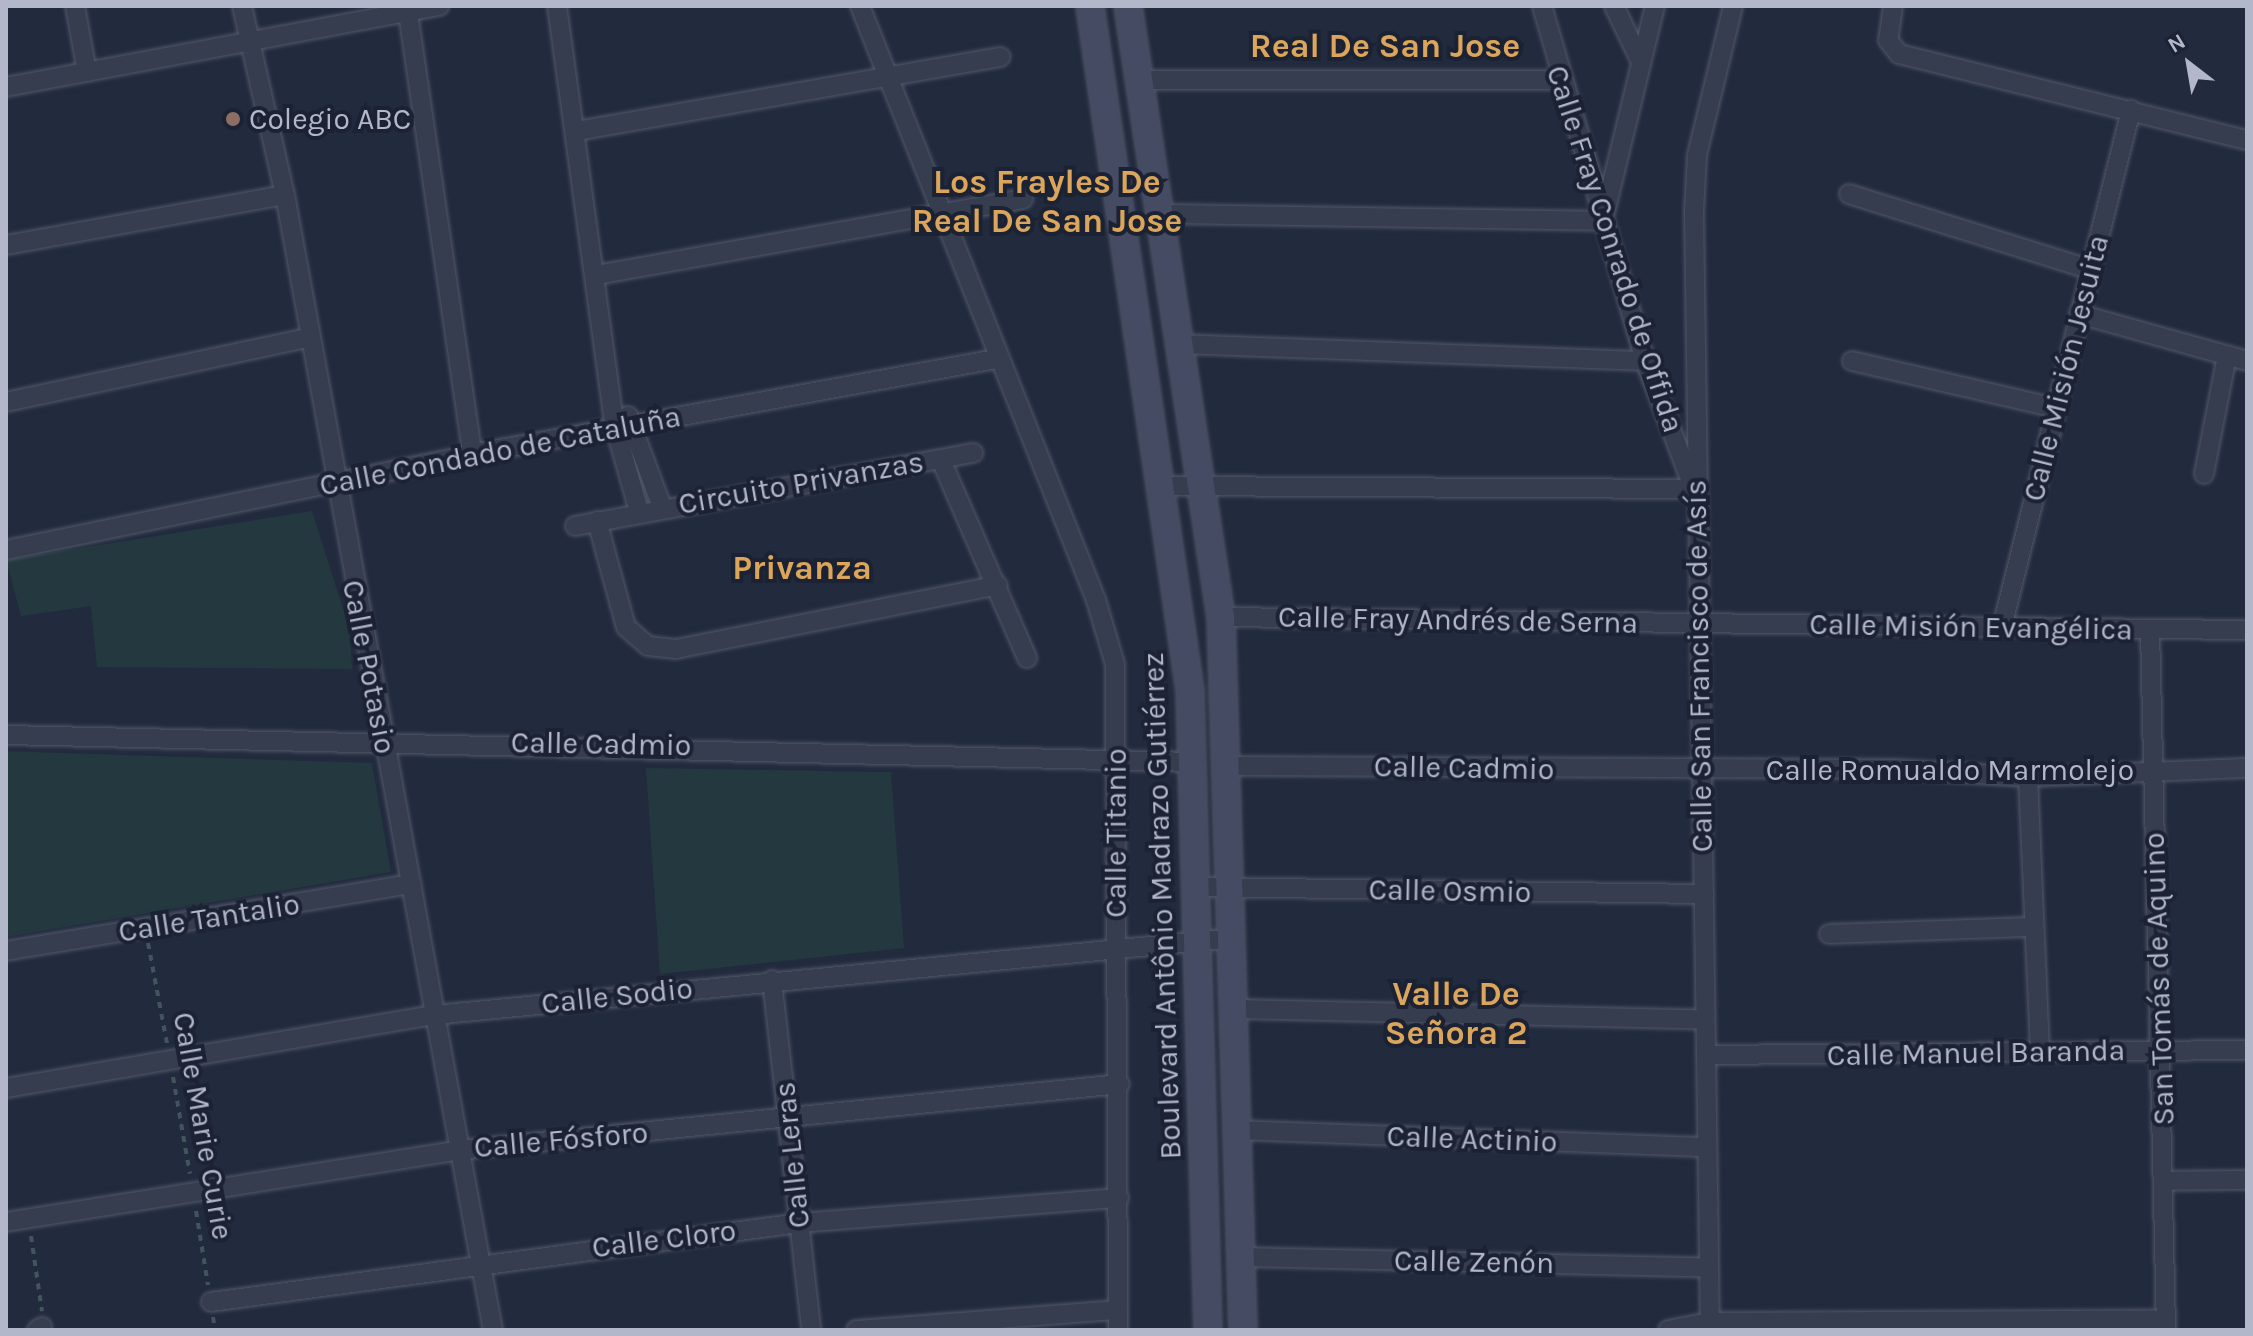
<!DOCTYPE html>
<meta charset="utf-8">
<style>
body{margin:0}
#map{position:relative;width:2253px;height:1336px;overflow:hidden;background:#222a3e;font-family:Karla,sans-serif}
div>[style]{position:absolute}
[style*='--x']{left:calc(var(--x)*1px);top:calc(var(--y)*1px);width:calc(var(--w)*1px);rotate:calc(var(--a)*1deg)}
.green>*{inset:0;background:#24383f}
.path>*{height:4px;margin-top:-2px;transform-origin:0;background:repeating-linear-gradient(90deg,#42555c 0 6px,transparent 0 12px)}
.roads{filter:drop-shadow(0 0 2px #515869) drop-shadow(0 0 2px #515869)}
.street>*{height:18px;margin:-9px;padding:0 9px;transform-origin:9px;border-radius:9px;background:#363d4e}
.secondary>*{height:26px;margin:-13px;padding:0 13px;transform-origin:13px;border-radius:13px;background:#444b62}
.dots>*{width:22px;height:22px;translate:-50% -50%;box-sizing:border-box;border:4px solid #1b2233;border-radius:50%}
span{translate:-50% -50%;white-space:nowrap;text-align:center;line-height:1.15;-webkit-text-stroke:8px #1b2233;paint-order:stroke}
.poi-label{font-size:30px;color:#b2b8c9}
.left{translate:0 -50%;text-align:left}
.street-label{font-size:30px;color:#b2b8c9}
.quarter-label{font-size:34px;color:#dba55b;font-weight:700}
.frame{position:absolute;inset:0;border:8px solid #b2b8c9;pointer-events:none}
.north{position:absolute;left:2149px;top:24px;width:80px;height:80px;-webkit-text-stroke:6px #1b2233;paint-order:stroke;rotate:329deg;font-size:22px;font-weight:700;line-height:32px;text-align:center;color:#b2b8c9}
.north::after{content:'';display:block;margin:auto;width:28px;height:36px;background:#b2b8c9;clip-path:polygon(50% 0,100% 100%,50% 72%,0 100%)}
</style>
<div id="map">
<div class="green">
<i style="clip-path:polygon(312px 511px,350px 631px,352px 669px,97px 667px,91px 606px,21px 616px,6px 560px)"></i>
<i style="clip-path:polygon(6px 751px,372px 763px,391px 872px,6px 937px)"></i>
<i style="clip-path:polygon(646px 768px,891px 772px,904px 948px,660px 974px)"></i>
</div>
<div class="path">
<i style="--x:148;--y:943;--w:103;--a:79.3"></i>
<i style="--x:173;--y:1077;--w:98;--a:80.1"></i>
<i style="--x:196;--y:1211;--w:75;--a:80.8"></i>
<i style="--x:31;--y:1236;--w:76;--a:81.7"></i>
<i style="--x:213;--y:1317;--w:13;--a:81"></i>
</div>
<div class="roads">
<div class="street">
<i style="--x:75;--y:6;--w:67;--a:79.7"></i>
<i style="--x:242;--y:6;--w:194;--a:77.2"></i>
<i style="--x:285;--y:195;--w:1154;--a:79.62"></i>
<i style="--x:407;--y:6;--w:453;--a:81.7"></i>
<i style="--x:557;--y:6;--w:425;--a:82.2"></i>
<i style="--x:615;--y:427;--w:87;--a:74.1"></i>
<i style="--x:860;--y:6;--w:639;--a:68.33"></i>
<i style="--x:1096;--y:600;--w:67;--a:73.5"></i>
<i style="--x:1115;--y:664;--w:666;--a:89.74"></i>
<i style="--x:1542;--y:6;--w:370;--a:73.8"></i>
<i style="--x:1645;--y:361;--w:126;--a:69.1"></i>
<i style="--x:1614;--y:6;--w:62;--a:64.3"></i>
<i style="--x:1893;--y:6;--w:34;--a:98"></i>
<i style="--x:1888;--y:40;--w:18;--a:52"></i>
<i style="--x:1899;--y:54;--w:358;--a:13.9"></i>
<i style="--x:1140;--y:80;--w:419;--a:0"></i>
<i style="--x:6;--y:87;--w:441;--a:-10.6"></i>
<i style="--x:576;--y:131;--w:431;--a:-9.9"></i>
<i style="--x:1849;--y:194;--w:250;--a:17.4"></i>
<i style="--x:1163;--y:214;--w:440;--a:0.9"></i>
<i style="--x:1603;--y:221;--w:221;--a:-76.4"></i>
<i style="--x:6;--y:245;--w:283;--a:-10.2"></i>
<i style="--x:596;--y:275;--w:434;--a:-10.1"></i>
<i style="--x:2079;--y:314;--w:174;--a:15.6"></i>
<i style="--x:1180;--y:344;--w:465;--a:2.1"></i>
<i style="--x:1852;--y:361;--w:209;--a:13"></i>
<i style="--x:6;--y:402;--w:307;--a:-12"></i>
<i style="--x:628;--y:416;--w:97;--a:69.5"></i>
<i style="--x:941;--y:460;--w:216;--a:66.5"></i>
<i style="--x:2204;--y:474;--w:120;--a:-79"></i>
<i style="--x:1164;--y:486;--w:530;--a:0.32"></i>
<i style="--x:597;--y:521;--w:110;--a:74.7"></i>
<i style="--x:626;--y:627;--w:29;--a:41"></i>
<i style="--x:648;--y:646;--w:28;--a:6"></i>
<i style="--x:676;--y:649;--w:328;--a:-11.2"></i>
<i style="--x:575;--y:526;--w:405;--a:-10.4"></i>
<i style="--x:6;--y:550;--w:476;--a:-11.6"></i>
<i style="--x:472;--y:454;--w:533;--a:-10.28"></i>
<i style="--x:1221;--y:617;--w:1026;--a:0.73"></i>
<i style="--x:2002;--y:627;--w:533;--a:-75.99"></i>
<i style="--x:2150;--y:629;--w:701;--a:88.69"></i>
<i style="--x:6;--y:735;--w:1190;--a:1.3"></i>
<i style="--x:1227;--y:766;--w:666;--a:0.26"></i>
<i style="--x:1893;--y:769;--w:135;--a:3.4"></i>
<i style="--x:2028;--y:777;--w:219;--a:-2.4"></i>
<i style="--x:2028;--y:777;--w:276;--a:87.5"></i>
<i style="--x:1197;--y:887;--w:507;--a:0.79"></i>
<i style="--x:1829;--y:934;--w:205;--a:-2"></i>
<i style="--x:6;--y:951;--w:411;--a:-9.4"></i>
<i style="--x:772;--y:980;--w:352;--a:83.6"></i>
<i style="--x:1235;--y:1009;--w:470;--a:1.3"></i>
<i style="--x:1706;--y:1055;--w:541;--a:-0.53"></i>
<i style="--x:6;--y:1088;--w:434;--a:-9.7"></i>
<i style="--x:434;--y:1015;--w:803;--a:-5.5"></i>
<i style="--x:1237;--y:1130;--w:470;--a:2.1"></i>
<i style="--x:2163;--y:1181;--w:84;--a:-0.7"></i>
<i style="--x:6;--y:1222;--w:459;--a:-9"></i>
<i style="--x:459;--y:1150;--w:664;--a:-5.7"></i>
<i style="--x:1240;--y:1257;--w:469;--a:1.3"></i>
<i style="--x:211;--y:1302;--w:593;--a:-7.65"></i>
<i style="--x:799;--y:1223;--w:321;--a:-4.5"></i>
<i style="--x:37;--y:1330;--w:6;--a:-31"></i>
<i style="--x:856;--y:1330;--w:263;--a:-4.4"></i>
<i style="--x:1668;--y:1330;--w:43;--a:-10.8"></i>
<i style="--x:1710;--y:1322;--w:455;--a:-0.3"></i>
<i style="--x:1710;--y:1330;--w:1119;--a:-90.82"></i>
<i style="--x:1694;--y:211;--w:56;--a:-86.9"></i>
<i style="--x:1697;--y:155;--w:153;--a:-76.4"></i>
</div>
<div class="secondary">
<i style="--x:1090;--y:6;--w:692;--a:81.69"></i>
<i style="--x:1190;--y:691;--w:639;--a:88.39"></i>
<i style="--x:1128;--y:6;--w:618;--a:81.35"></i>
<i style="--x:1221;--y:617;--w:713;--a:88.23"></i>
</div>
</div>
<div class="dots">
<i style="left:233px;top:119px;background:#8d6e63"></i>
</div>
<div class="poi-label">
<span class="left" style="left:249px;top:119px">Colegio ABC</span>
</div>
<div class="street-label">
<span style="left:1615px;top:249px;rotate:72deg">Calle Fray Conrado de Offida</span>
<span style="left:2066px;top:368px;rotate:-76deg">Calle Misión Jesuita</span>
<span style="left:500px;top:451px;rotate:-11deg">Calle Condado de Cataluña</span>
<span style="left:801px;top:483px;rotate:-10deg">Circuito Privanzas</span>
<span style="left:1458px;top:620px;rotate:1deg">Calle Fray Andrés de Serna</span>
<span style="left:1971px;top:627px;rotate:1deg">Calle Misión Evangélica</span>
<span style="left:1699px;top:666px;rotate:-91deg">Calle San Francisco de Asís</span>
<span style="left:369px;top:667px;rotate:79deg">Calle Potasio</span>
<span style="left:601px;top:744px;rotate:1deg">Calle Cadmio</span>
<span style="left:1464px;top:768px;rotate:1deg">Calle Cadmio</span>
<span style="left:1950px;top:770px">Calle Romualdo Marmolejo</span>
<span style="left:1116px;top:833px;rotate:-90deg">Calle Titanio</span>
<span style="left:1450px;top:891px;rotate:1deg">Calle Osmio</span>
<span style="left:1162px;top:906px;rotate:-92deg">Boulevard Antônio Madrazo Gutiérrez</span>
<span style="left:209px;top:918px;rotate:-9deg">Calle Tantalio</span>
<span style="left:2159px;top:979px;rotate:-92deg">San Tomás de Aquino</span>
<span style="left:617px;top:996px;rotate:-6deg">Calle Sodio</span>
<span style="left:1976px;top:1053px;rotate:-1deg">Calle Manuel Baranda</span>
<span style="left:203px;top:1126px;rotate:80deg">Calle Marie Curie</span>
<span style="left:1472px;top:1139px;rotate:2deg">Calle Actinio</span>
<span style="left:561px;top:1140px;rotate:-5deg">Calle Fósforo</span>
<span style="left:792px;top:1155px;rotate:-96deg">Calle Leras</span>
<span style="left:664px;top:1239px;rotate:-7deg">Calle Cloro</span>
<span style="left:1474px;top:1262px;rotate:1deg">Calle Zenón</span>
</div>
<div class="quarter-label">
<span style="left:1385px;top:47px">Real De San Jose</span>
<span style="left:1047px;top:202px">Los Frayles De<br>Real De San Jose</span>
<span style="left:802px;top:569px">Privanza</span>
<span style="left:1456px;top:1014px">Valle De<br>Señora 2</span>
</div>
<div class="frame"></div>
<div class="north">N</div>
</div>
